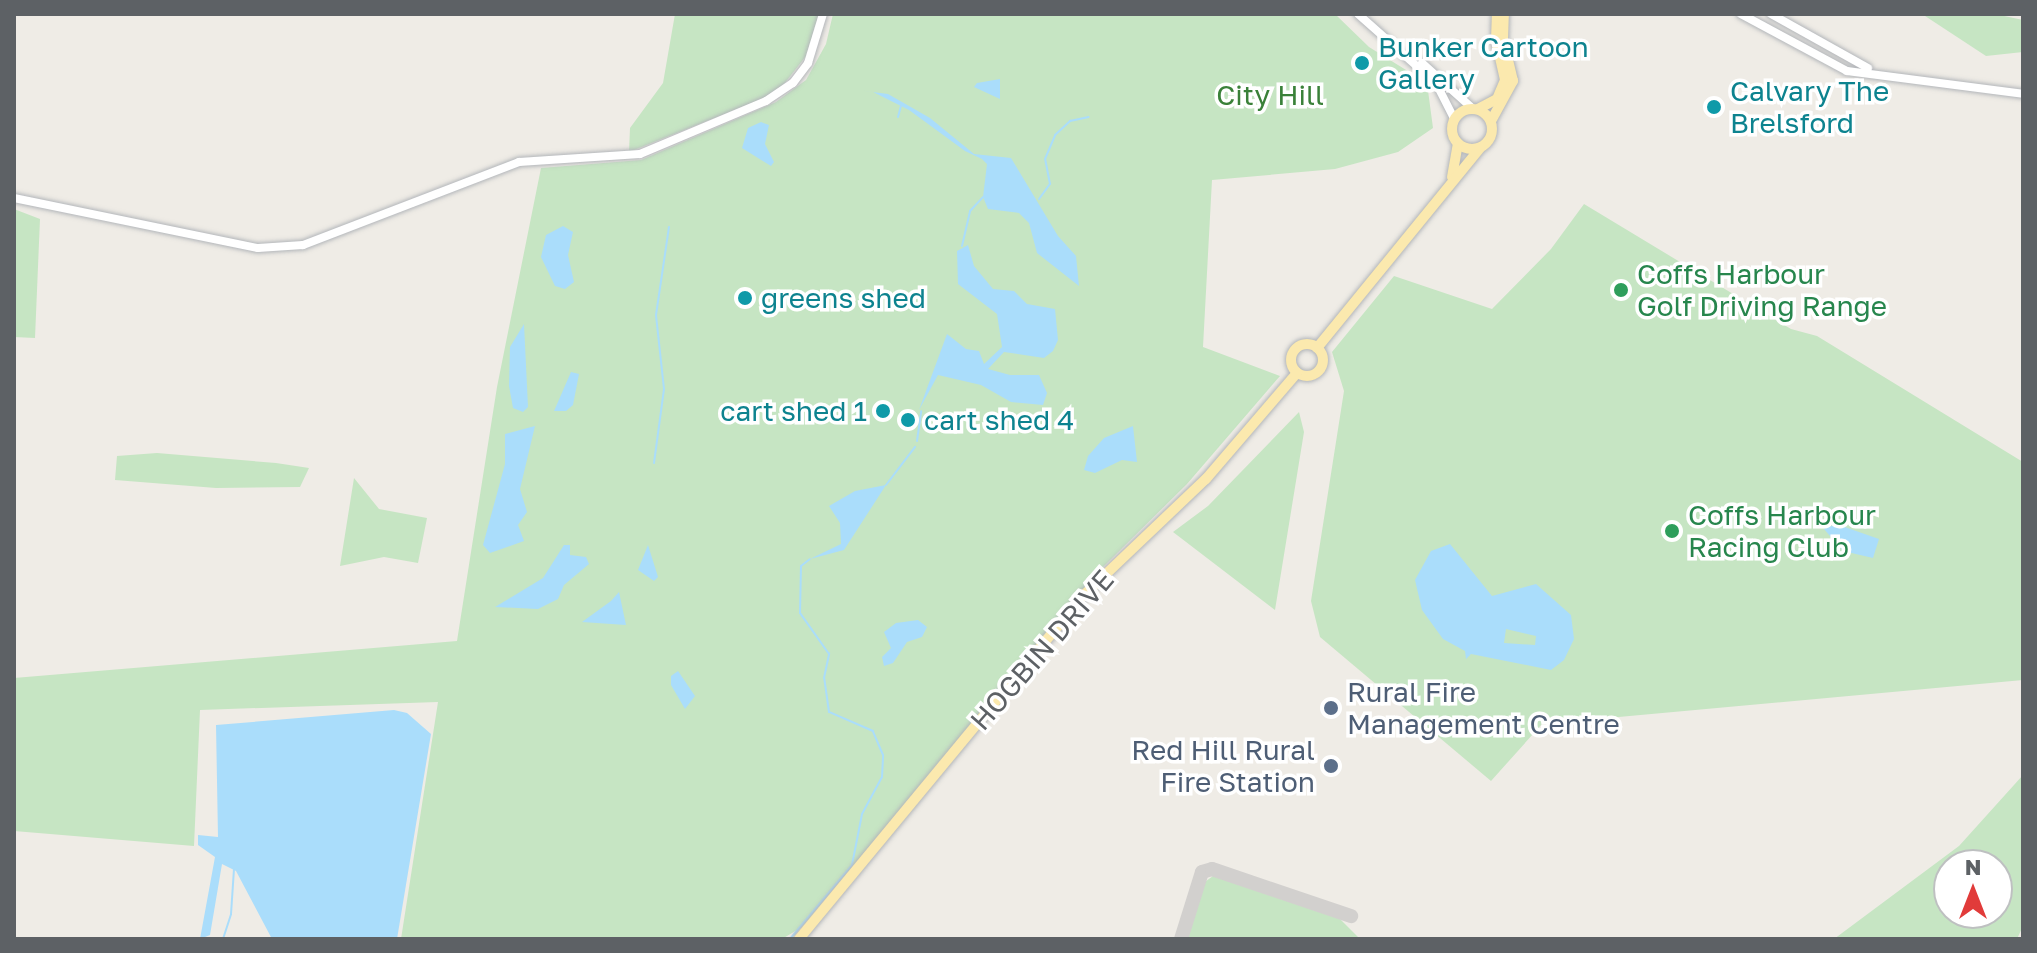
<!DOCTYPE html>
<style>
body{margin:0}
#map{position:relative;width:2037px;height:953px;overflow:hidden;background:#efece6;font-family:"Golos Text",sans-serif}
div>[style]{position:absolute}
[style*='--x']{left:calc(var(--x)*1px);top:calc(var(--y)*1px);width:calc(var(--w)*1px);rotate:calc(var(--a)*1deg)}
.green>*{inset:0;background:#c6e5c3}
.water>*{inset:0;background:#aaddfb}
.stream>*{height:2px;margin:-1px;padding:0 1px;transform-origin:1px;border-radius:1px;background:#aaddfb}
.taxiway>*{height:14px;margin:-7px;padding:0 7px;transform-origin:7px;border-radius:7px;background:#d2d0ce}
.roads{filter:drop-shadow(0 0 2px #b3b6ba) drop-shadow(0 0 2px #b3b6ba)}
.minor>*{height:8px;margin:-4px;padding:0 4px;transform-origin:4px;border-radius:4px;background:#fff}
.major>*{height:10px;margin:-5px;padding:0 5px;transform-origin:5px;border-radius:5px;background:#fbe9ae}
.major>.ring{margin:-5px;padding:0;box-sizing:content-box;background:none;border:10px solid #fbe9ae;border-radius:50%}
.dots>*{width:22px;height:22px;translate:-50% -50%;box-sizing:border-box;border:4px solid #fff;border-radius:50%}
span{translate:-50% -50%;white-space:nowrap;text-align:center;line-height:1.15;-webkit-text-stroke:7px #fff;paint-order:stroke}
.culture-label{font-size:28px;color:#0d838f}
.left{translate:0 -50%;text-align:left}
.right{translate:-100% -50%;text-align:right}
.park-label{font-size:28px;color:#3a8139}
.leisure-label{font-size:28px;color:#27864d}
.street-label{font-size:28px;color:#5d6165}
.service-label{font-size:28px;color:#4e5e75}
.frame{position:absolute;inset:0;border:16px solid #5d6165;pointer-events:none}
.north{position:absolute;left:1933px;top:849px;width:80px;height:80px;box-sizing:border-box;background:#fff;border:2px solid #bec0c1;border-radius:50%;rotate:0deg;font-size:22px;font-weight:700;line-height:32px;text-align:center;color:#5d6165}
.north::after{content:'';display:block;margin:auto;width:28px;height:36px;background:#e13b3a;clip-path:polygon(50% 0,100% 100%,50% 72%,0 100%)}
</style>
<div id="map">
<div class="green">
<i style="clip-path:polygon(675px 14px,819px 14px,806px 56px,784px 84px,762px 99px,629px 152px,630px 128px,663px 83px)"></i>
<i style="clip-path:polygon(833px 14px,1335px 14px,1369px 47px,1427px 83px,1433px 128px,1398px 152px,1335px 169px,1212px 180px,1203px 347px,1280px 376px,1187px 484px,1101px 569px,802px 927px,782px 939px,401px 939px,438px 702px,200px 710px,194px 846px,14px 831px,14px 678px,457px 641px,497px 387px,541px 168px,641px 160px,776px 102px,806px 80px,826px 44px)"></i>
<i style="clip-path:polygon(1922px 14px,1995px 14px,2023px 20px,2023px 52px,1986px 56px)"></i>
<i style="clip-path:polygon(1584px 204px,1791px 329px,1817px 336px,2023px 462px,2023px 680px,1542px 724px,1491px 781px,1320px 637px,1311px 601px,1344px 391px,1332px 352px,1394px 276px,1492px 309px,1551px 249px)"></i>
<i style="clip-path:polygon(14px 209px,40px 219px,35px 338px,14px 337px)"></i>
<i style="clip-path:polygon(1299px 412px,1304px 432px,1275px 610px,1173px 532px,1208px 506px)"></i>
<i style="clip-path:polygon(157px 453px,276px 463px,309px 468px,300px 487px,216px 488px,115px 480px,117px 456px)"></i>
<i style="clip-path:polygon(354px 478px,379px 509px,427px 518px,418px 563px,384px 557px,340px 566px)"></i>
<i style="clip-path:polygon(evenodd,2023px 775px,2023px 926px,2017px 939px,1834px 939px,1959px 846px,2023px 775px,1949px 865px,1997px 865px,1997px 913px,1949px 913px,1949px 865px)"></i>
<i style="clip-path:polygon(1213px 876px,1340px 919px,1360px 939px,1186px 939px,1202px 884px)"></i>
</div>
<div class="water">
<i style="clip-path:polygon(1000px 79px,1000px 99px,974px 87px,977px 83px)"></i>
<i style="clip-path:polygon(842px 88px,888px 94px,930px 118px,974px 154px,1011px 158px,1058px 236px,1076px 256px,1079px 286px,1037px 253px,1029px 223px,1019px 213px,988px 209px,983px 197px,987px 164px,982px 159px,965px 151px,909px 110px,873px 92px)"></i>
<i style="clip-path:polygon(761px 122px,769px 125px,765px 144px,774px 162px,771px 166px,742px 148px,748px 128px)"></i>
<i style="clip-path:polygon(563px 226px,573px 232px,568px 255px,574px 282px,565px 289px,555px 286px,541px 257px,546px 235px)"></i>
<i style="clip-path:polygon(968px 245px,974px 266px,993px 289px,1014px 291px,1027px 304px,1055px 309px,1058px 340px,1053px 351px,1044px 358px,1004px 352px,988px 369px,1010px 375px,1039px 375px,1047px 393px,1043px 405px,1011px 402px,981px 385px,938px 375px,919px 410px,947px 334px,966px 349px,979px 351px,984px 364px,1002px 347px,997px 314px,958px 284px,957px 251px)"></i>
<i style="clip-path:polygon(524px 324px,528px 407px,523px 412px,513px 408px,509px 386px,510px 347px)"></i>
<i style="clip-path:polygon(571px 372px,579px 374px,573px 405px,566px 411px,554px 411px)"></i>
<i style="clip-path:polygon(535px 426px,520px 489px,527px 512px,518px 525px,524px 541px,490px 553px,483px 545px,505px 464px,505px 434px)"></i>
<i style="clip-path:polygon(1133px 426px,1137px 462px,1122px 460px,1095px 473px,1084px 470px,1088px 456px,1104px 438px)"></i>
<i style="clip-path:polygon(886px 485px,844px 550px,810px 559px,841px 544px,840px 523px,829px 506px,855px 491px)"></i>
<i style="clip-path:polygon(1836px 524px,1879px 539px,1873px 558px,1843px 551px,1824px 529px)"></i>
<i style="clip-path:polygon(evenodd,1450px 544px,1492px 596px,1536px 584px,1571px 615px,1574px 639px,1564px 660px,1551px 670px,1471px 654px,1466px 659px,1465px 651px,1443px 639px,1422px 610px,1415px 580px,1431px 551px,1450px 544px,1506px 629px,1536px 636px,1535px 645px,1504px 643px,1506px 629px)"></i>
<i style="clip-path:polygon(564px 545px,570px 545px,570px 555px,586px 557px,589px 564px,564px 585px,558px 599px,538px 609px,495px 607px,543px 578px)"></i>
<i style="clip-path:polygon(648px 545px,658px 577px,654px 581px,638px 570px)"></i>
<i style="clip-path:polygon(619px 592px,626px 625px,582px 622px,611px 601px)"></i>
<i style="clip-path:polygon(918px 620px,927px 627px,922px 637px,907px 642px,893px 663px,884px 666px,882px 657px,891px 648px,884px 632px,896px 623px)"></i>
<i style="clip-path:polygon(678px 671px,695px 696px,685px 709px,671px 685px,671px 676px)"></i>
<i style="clip-path:polygon(394px 710px,407px 713px,431px 734px,397px 939px,272px 939px,236px 871px,222px 864px,210px 935px,200px 939px,215px 857px,198px 845px,198px 835px,218px 837px,216px 725px)"></i>
</div>
<div class="stream">
<i style="--x:898;--y:117;--w:11;--a:-75"></i>
<i style="--x:1039;--y:199;--w:19;--a:-54"></i>
<i style="--x:1050;--y:184;--w:25;--a:-101"></i>
<i style="--x:1045;--y:159;--w:26;--a:-67"></i>
<i style="--x:1055;--y:135;--w:21;--a:-43"></i>
<i style="--x:1070;--y:121;--w:19;--a:-12"></i>
<i style="--x:962;--y:246;--w:36;--a:-77"></i>
<i style="--x:970;--y:211;--w:19;--a:-47"></i>
<i style="--x:917;--y:441;--w:30;--a:-82"></i>
<i style="--x:654;--y:463;--w:75;--a:-82.3"></i>
<i style="--x:664;--y:389;--w:74;--a:-96.2"></i>
<i style="--x:656;--y:315;--w:89;--a:-81.6"></i>
<i style="--x:886;--y:485;--w:48;--a:-52.7"></i>
<i style="--x:223;--y:939;--w:26;--a:-72"></i>
<i style="--x:231;--y:914;--w:45;--a:-86.2"></i>
<i style="--x:790;--y:939;--w:97;--a:-50"></i>
<i style="--x:852;--y:865;--w:52;--a:-78.9"></i>
<i style="--x:862;--y:814;--w:42;--a:-61.6"></i>
<i style="--x:882;--y:777;--w:22;--a:-87"></i>
<i style="--x:883;--y:755;--w:26;--a:-113"></i>
<i style="--x:873;--y:731;--w:48;--a:-156.6"></i>
<i style="--x:829;--y:712;--w:34;--a:-98"></i>
<i style="--x:824;--y:678;--w:25;--a:-78"></i>
<i style="--x:829;--y:654;--w:50;--a:-125.3"></i>
<i style="--x:800;--y:613;--w:47;--a:-88.8"></i>
<i style="--x:801;--y:566;--w:11;--a:-38"></i>
</div>
<div class="taxiway">
<i style="--x:1181;--y:939;--w:70;--a:-72.6"></i>
<i style="--x:1202;--y:872;--w:10;--a:-17"></i>
<i style="--x:1212;--y:869;--w:147;--a:18.7"></i>
</div>
<div class="roads">
<div class="minor">
<i style="--x:1358;--y:14;--w:104;--a:41.5"></i>
<i style="--x:1436;--y:83;--w:39;--a:63"></i>
<i style="--x:1741;--y:14;--w:120;--a:28.3"></i>
<i style="--x:1847;--y:71;--w:177;--a:7.4"></i>
<i style="--x:1771;--y:14;--w:111;--a:29.1"></i>
<i style="--x:1422;--y:63;--w:67;--a:42"></i>
<i style="--x:14;--y:198;--w:249;--a:11.6"></i>
<i style="--x:258;--y:248;--w:45;--a:-3.8"></i>
<i style="--x:303;--y:245;--w:231;--a:-21"></i>
<i style="--x:519;--y:162;--w:121;--a:-3.8"></i>
<i style="--x:640;--y:154;--w:137;--a:-22.8"></i>
<i style="--x:766;--y:101;--w:32;--a:-34"></i>
<i style="--x:793;--y:83;--w:25;--a:-53"></i>
<i style="--x:808;--y:63;--w:51;--a:-73"></i>
</div>
<div class="major">
<i class="ring" style="left:1452px;top:109px;width:30px;height:30px"></i>
<i style="--x:1478;--y:109;--w:21;--a:-28"></i>
<i style="--x:1497;--y:99;--w:21;--a:-67"></i>
<i style="--x:1505;--y:80;--w:41;--a:-102.7"></i>
<i style="--x:1496;--y:40;--w:26;--a:-88"></i>
<i style="--x:1491;--y:121;--w:46;--a:-61.2"></i>
<i style="--x:1513;--y:81;--w:43;--a:-103.4"></i>
<i style="--x:1503;--y:39;--w:25;--a:-88"></i>
<i style="--x:1452;--y:177;--w:34;--a:-80"></i>
<i class="ring" style="left:1291px;top:344px;width:22px;height:22px"></i>
<i style="--x:1317;--y:348;--w:258;--a:-50.8"></i>
<i style="--x:799;--y:939;--w:447;--a:-50.4"></i>
<i style="--x:1084;--y:595;--w:168;--a:-43.6"></i>
<i style="--x:1206;--y:479;--w:140;--a:-49.4"></i>
</div>
</div>
<div class="dots">
<i style="left:1362px;top:63px;background:#0f9aa8"></i>
<i style="left:1714px;top:107px;background:#0f9aa8"></i>
<i style="left:1621px;top:290px;background:#2e9e5b"></i>
<i style="left:745px;top:298px;background:#0f9aa8"></i>
<i style="left:883px;top:411px;background:#0f9aa8"></i>
<i style="left:908px;top:420px;background:#0f9aa8"></i>
<i style="left:1672px;top:531px;background:#2e9e5b"></i>
<i style="left:1331px;top:708px;background:#5c6f8a"></i>
<i style="left:1331px;top:766px;background:#5c6f8a"></i>
</div>
<div class="culture-label">
<span class="left" style="left:1378px;top:63px">Bunker Cartoon<br>Gallery</span>
<span class="left" style="left:1730px;top:107px">Calvary The<br>Brelsford</span>
<span class="left" style="left:761px;top:298px">greens shed</span>
<span class="right" style="left:867px;top:411px">cart shed 1</span>
<span class="left" style="left:924px;top:420px">cart shed 4</span>
</div>
<div class="park-label">
<span style="left:1270px;top:95px">City Hill</span>
</div>
<div class="leisure-label">
<span class="left" style="left:1637px;top:290px">Coffs Harbour<br>Golf Driving Range</span>
<span class="left" style="left:1688px;top:531px">Coffs Harbour<br>Racing Club</span>
</div>
<div class="street-label">
<span style="left:1042px;top:650px;rotate:-49deg">HOGBIN DRIVE</span>
</div>
<div class="service-label">
<span class="left" style="left:1347px;top:708px">Rural Fire<br>Management Centre</span>
<span class="right" style="left:1315px;top:766px">Red Hill Rural<br>Fire Station</span>
</div>
<div class="frame"></div>
<div class="north">N</div>
</div>
